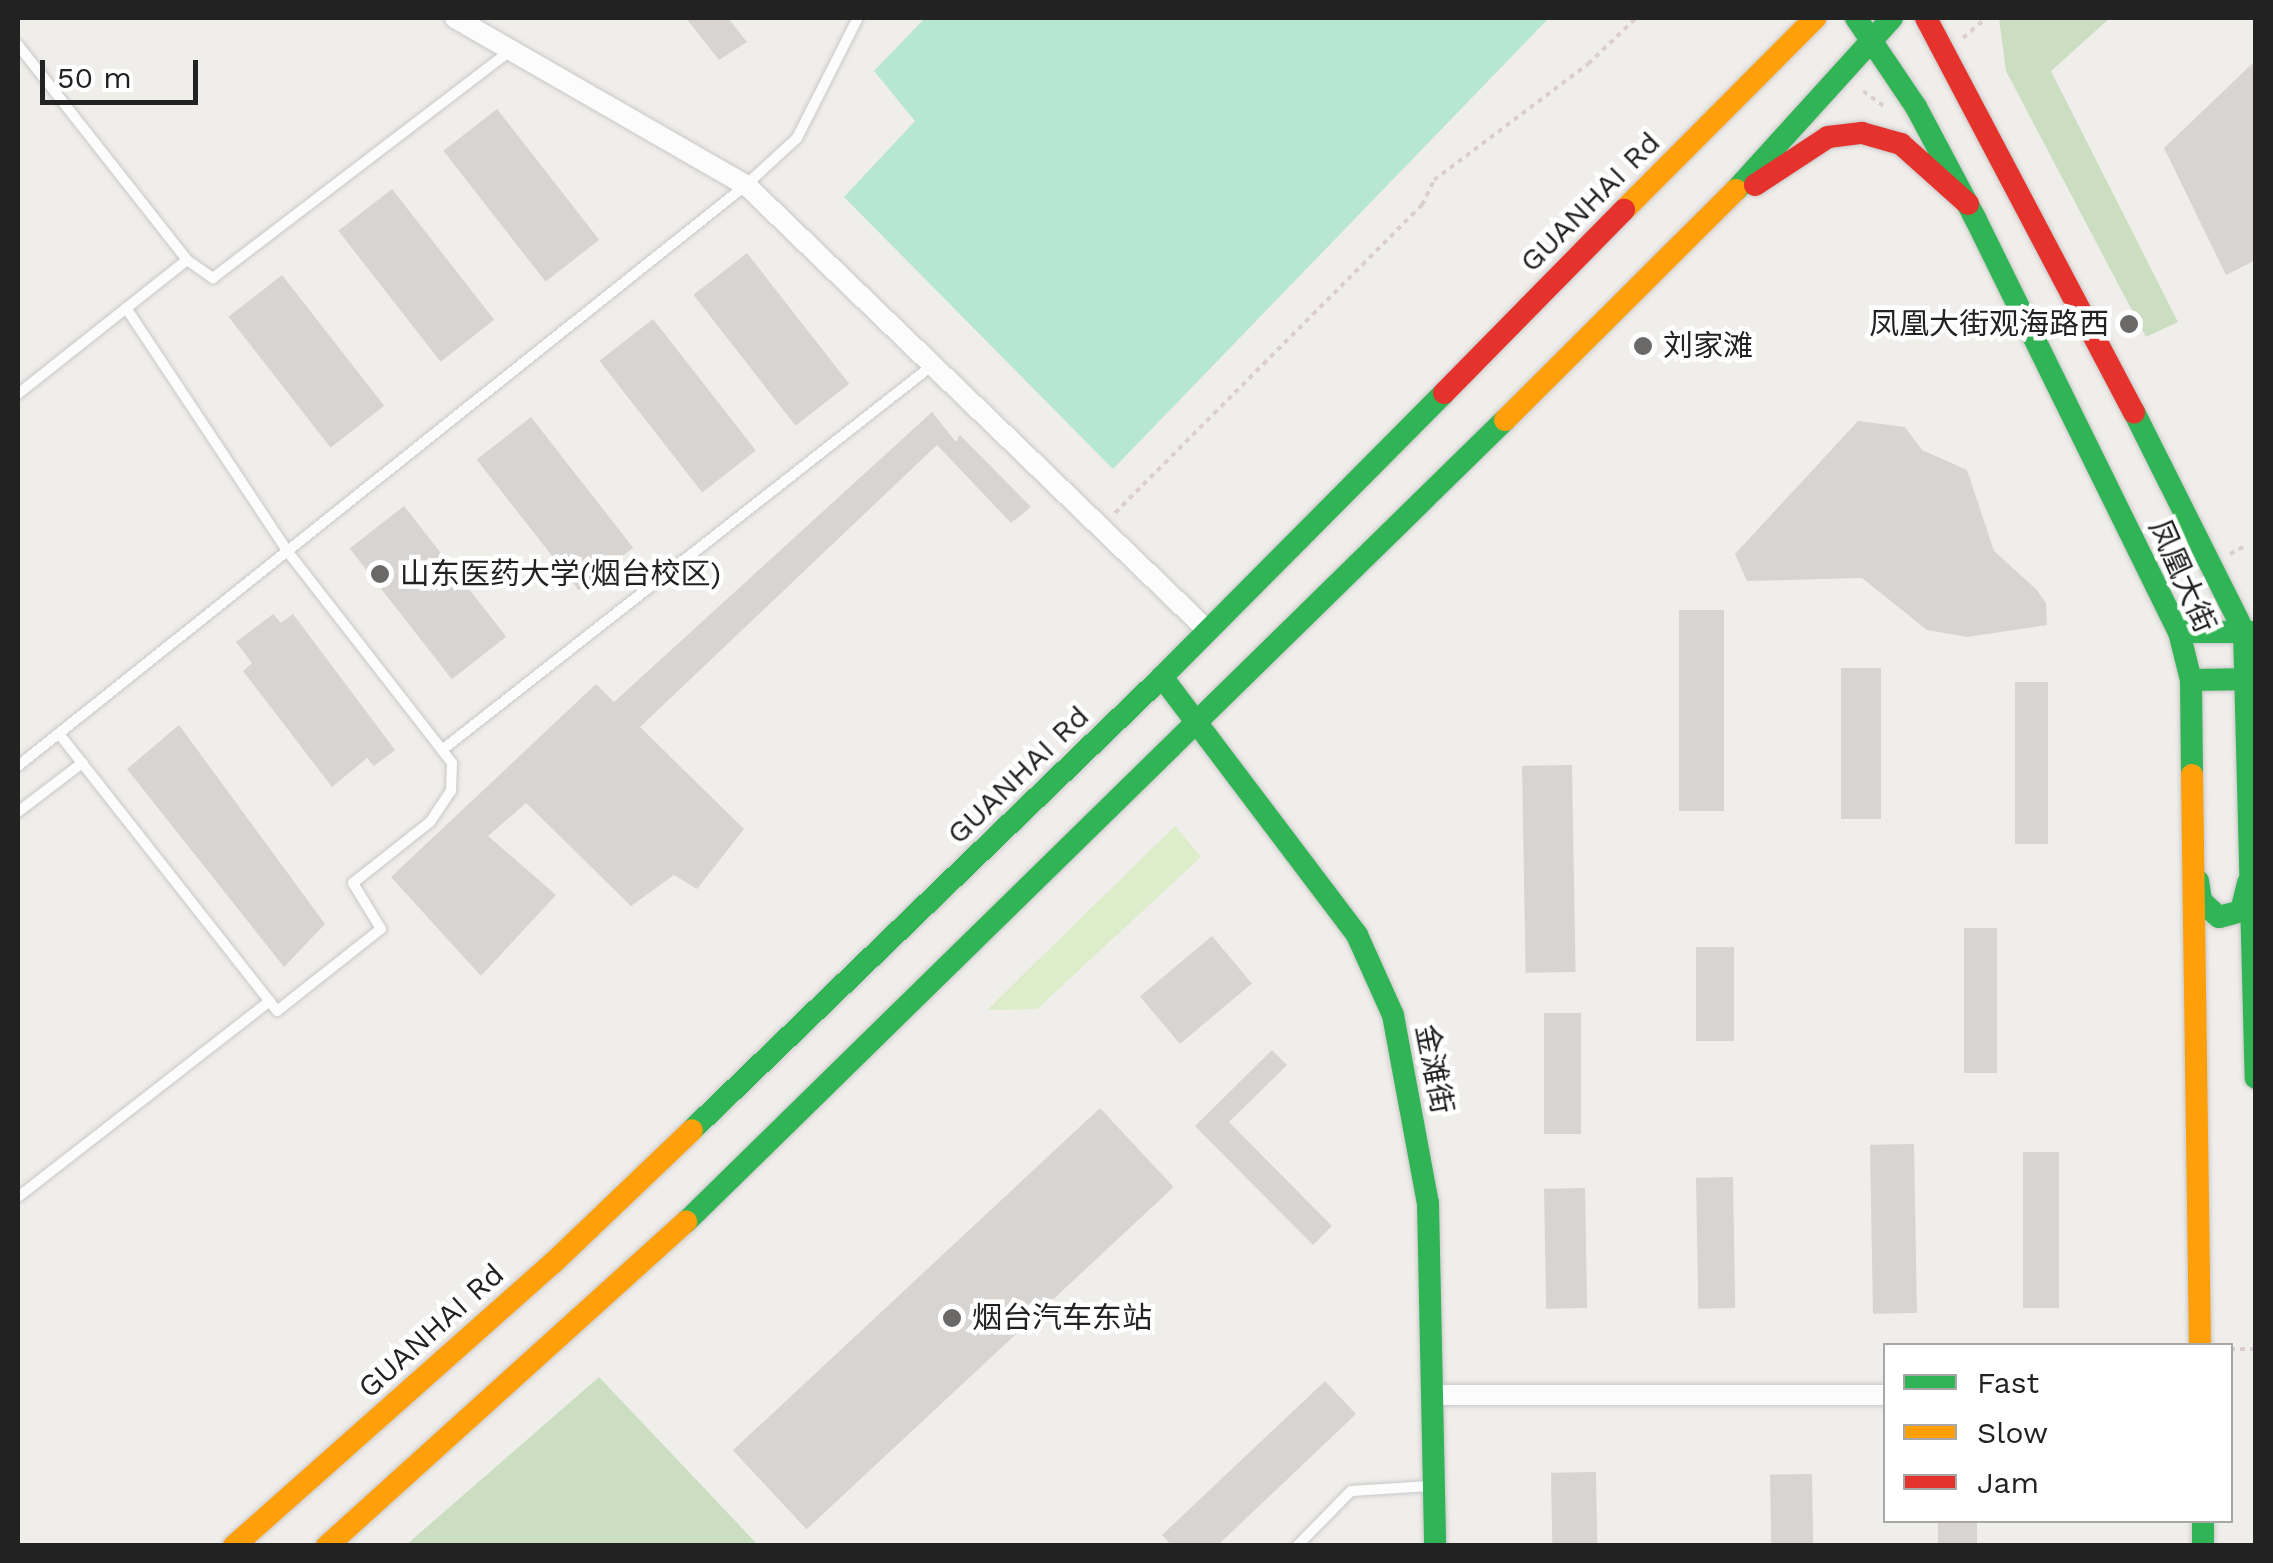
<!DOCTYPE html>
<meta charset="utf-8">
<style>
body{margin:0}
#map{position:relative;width:2273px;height:1563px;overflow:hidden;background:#f0eeeb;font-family:"Work Sans","Noto Sans SC",sans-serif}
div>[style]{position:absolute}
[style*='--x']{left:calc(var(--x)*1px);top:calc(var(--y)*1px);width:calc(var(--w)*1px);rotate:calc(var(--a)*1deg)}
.grass>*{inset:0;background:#ddeccb}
.forest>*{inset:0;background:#cbdec1}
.pitch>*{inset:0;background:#b7e6d2}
.building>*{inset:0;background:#d7d4d2;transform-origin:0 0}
.path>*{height:4px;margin-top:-2px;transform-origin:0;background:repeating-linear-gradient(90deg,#dccecd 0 5px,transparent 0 10px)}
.roads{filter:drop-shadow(0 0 2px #c9c8c7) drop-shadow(0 0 2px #c9c8c7)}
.lane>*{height:10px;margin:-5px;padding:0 5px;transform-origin:5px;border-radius:5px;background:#fdfcfc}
.street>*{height:20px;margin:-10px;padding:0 10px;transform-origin:10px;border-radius:10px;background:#fdfcfc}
.fast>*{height:22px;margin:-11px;padding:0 11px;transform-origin:11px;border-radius:11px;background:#30b455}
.slow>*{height:22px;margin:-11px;padding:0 11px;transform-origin:11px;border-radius:11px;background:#ff9f0a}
.jam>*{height:22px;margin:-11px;padding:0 11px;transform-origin:11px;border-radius:11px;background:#e5322d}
.dots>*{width:28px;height:28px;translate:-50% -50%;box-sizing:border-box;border:5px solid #fff;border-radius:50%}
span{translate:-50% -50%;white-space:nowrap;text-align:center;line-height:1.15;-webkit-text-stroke:9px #fff;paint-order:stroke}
.street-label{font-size:30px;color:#222}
.poi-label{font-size:30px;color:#222}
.right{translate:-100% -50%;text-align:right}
.left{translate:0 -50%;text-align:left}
.frame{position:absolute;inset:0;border:20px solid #222;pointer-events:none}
.legend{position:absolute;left:1883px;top:1343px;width:350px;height:180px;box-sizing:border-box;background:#fff;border:2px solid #a7a7a7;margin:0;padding:12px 18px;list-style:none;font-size:30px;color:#222}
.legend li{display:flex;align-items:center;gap:20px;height:50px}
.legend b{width:50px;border:2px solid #a7a7a7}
.scale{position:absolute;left:40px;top:60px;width:158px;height:45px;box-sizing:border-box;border:5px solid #222;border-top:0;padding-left:12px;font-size:30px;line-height:35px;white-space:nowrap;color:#222;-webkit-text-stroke:8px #fff;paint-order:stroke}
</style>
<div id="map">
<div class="grass">
<i style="clip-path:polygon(1175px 826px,1201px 857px,1037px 1009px,987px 1010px)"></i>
</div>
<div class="forest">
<i style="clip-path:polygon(1999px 18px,2110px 18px,2051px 71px,2178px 322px,2146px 337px,2006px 71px)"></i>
<i style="clip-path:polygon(599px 1377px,758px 1545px,406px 1545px)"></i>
</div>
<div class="pitch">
<i style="clip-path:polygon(925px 18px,1549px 18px,1113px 469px,844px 197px,915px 121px,874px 71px)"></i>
</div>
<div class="building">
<i style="clip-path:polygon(686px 18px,728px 18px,747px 42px,719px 60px)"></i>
<i style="clip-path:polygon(2256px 60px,2256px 260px,2226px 275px,2164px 148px)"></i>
<i style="left:497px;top:109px;width:166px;height:68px;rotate:52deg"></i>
<i style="left:392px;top:189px;width:166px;height:68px;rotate:52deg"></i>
<i style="left:747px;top:253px;width:166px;height:68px;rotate:52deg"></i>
<i style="left:282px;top:275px;width:166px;height:68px;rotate:52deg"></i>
<i style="left:653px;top:319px;width:167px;height:68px;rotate:52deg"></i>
<i style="clip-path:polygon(932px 412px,956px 442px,960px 435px,1031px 507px,1011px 523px,937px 445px,640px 727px,744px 829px,697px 889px,674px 875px,631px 906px,526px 803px,488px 836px,556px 895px,481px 976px,391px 877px,596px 684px,614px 702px)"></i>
<i style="left:531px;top:417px;width:166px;height:69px;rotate:52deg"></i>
<i style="clip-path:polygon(1858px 421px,1905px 427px,1922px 450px,1967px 470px,1994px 551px,2036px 589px,2046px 603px,2047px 625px,1967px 637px,1927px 630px,1862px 578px,1747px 581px,1735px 554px)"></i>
<i style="left:404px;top:506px;width:166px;height:69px;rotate:52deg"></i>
<i style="left:1679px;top:610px;width:45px;height:201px"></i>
<i style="clip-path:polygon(273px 614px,281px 623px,293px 614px,395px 750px,374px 766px,367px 758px,332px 787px,243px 671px,252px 663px,236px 642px)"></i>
<i style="left:1841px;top:668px;width:40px;height:151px"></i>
<i style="left:2015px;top:682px;width:33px;height:162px"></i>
<i style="clip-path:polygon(179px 725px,325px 924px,284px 967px,127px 769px)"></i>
<i style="left:1572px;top:765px;width:207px;height:50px;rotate:89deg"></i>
<i style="left:1964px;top:928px;width:33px;height:145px"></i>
<i style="left:1212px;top:936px;width:62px;height:94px;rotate:50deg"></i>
<i style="left:1696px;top:947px;width:38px;height:94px"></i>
<i style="left:1544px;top:1013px;width:37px;height:121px"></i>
<i style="clip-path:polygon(1272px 1050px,1287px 1065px,1229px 1122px,1332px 1226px,1313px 1245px,1195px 1126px)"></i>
<i style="left:1100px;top:1108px;width:108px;height:502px;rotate:47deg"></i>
<i style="left:1914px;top:1144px;width:169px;height:44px;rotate:89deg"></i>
<i style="left:2023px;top:1152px;width:36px;height:156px"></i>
<i style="left:1733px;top:1177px;width:131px;height:37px;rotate:89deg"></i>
<i style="left:1585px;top:1188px;width:120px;height:41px;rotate:89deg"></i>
<i style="clip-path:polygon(1325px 1381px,1356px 1414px,1217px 1546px,1172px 1546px,1162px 1535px)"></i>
<i style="left:1596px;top:1472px;width:74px;height:45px;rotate:89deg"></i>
<i style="left:1812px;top:1474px;width:72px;height:42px;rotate:89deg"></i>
<i style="left:1938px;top:1520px;width:39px;height:26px"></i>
</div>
<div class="path">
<i style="--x:1963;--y:38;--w:30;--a:-41"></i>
<i style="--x:1863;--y:91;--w:27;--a:36"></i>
<i style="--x:1115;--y:513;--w:435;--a:-45.1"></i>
<i style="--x:1422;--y:205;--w:28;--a:-64"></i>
<i style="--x:1434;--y:180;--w:193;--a:-37"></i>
<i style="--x:1588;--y:64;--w:66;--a:-43.8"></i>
<i style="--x:2230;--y:554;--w:15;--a:-28"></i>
<i style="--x:2230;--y:1349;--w:26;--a:0"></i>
</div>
<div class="roads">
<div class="lane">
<i style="--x:18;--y:45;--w:273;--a:51.8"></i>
<i style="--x:187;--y:260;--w:216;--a:141.6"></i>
<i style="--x:187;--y:260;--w:32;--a:35"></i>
<i style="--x:213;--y:278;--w:377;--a:-37.4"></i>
<i style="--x:126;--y:308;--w:293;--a:56.4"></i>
<i style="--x:288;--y:552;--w:251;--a:52.1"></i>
<i style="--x:442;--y:750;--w:625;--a:-38.12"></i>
<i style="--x:60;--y:735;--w:351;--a:51.8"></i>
<i style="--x:277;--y:1011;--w:132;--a:-38.3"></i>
<i style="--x:381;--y:929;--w:54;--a:-121.3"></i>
<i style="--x:353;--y:883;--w:98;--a:-38.4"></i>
<i style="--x:430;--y:822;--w:37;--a:-56"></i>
<i style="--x:451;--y:791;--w:28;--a:-88"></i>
<i style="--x:452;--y:763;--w:16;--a:-128"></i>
<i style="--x:18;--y:766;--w:931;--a:-38.59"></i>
<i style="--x:746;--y:185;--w:69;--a:-42.7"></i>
<i style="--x:797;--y:138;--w:135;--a:-63.1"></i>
<i style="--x:18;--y:812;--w:81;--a:-37.4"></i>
<i style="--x:18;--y:1197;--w:319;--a:-37.9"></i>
<i style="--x:1297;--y:1546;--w:77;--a:-45.5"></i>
<i style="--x:1351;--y:1491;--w:79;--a:-3.6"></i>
</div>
<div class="street">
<i style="--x:455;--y:18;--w:336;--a:29.9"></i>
<i style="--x:746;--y:185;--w:642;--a:43.99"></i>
<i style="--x:1435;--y:1395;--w:451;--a:0"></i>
</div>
<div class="fast">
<i style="--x:1856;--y:18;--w:107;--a:56"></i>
<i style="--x:1916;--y:107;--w:126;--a:62"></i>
<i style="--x:1975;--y:218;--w:462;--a:63.8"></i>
<i style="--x:2179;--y:632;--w:49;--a:76"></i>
<i style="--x:2191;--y:680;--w:95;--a:89.4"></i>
<i style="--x:1736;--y:190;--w:232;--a:-47.8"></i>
<i style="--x:2134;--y:412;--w:246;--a:63.4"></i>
<i style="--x:2244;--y:632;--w:446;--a:88.5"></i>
<i style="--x:2179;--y:632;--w:77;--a:0"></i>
<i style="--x:1162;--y:677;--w:323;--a:52.9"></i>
<i style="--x:1357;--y:935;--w:88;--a:65.8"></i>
<i style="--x:1393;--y:1015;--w:191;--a:79.5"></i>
<i style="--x:1428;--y:1203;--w:343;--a:88.8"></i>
<i style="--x:2191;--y:680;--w:65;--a:-0.9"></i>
<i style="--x:2198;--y:881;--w:20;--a:81"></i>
<i style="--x:2201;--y:901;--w:24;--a:42"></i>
<i style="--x:2219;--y:917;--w:23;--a:-15"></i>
<i style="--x:2241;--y:911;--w:29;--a:-76"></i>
<i style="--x:692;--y:1130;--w:653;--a:-43.94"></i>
<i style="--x:1162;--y:677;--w:400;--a:-45.2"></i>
<i style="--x:686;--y:1222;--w:1146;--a:-44.4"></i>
<i style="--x:2203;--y:1520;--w:26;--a:90"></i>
</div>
<div class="slow">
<i style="--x:1624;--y:210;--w:271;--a:-45.1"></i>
<i style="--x:1505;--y:420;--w:326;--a:-44.9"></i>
<i style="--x:2192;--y:775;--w:571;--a:89.2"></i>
<i style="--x:234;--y:1546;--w:426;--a:-41.6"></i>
<i style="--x:553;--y:1263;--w:192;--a:-43.7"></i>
<i style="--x:327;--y:1546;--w:484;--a:-42.1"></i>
</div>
<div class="jam">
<i style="--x:1926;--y:18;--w:446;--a:62.2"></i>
<i style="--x:1755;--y:185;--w:87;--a:-33.3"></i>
<i style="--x:1828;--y:137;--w:34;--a:-7"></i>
<i style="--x:1862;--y:133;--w:41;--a:15.8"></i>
<i style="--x:1901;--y:144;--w:90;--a:41.8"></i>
<i style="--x:1444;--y:393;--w:257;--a:-45.5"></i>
</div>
</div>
<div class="dots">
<i style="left:2129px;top:324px;background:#6a6968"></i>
<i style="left:1643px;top:346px;background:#6a6968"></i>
<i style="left:380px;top:574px;background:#6a6968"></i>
<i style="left:952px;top:1318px;background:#6a6968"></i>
</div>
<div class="street-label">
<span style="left:1590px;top:202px;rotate:-45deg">GUANHAI Rd</span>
<span style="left:2182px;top:576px;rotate:66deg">凤凰大街</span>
<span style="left:1018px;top:775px;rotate:-44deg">GUANHAI Rd</span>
<span style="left:1434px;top:1069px;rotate:79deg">金滩街</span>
<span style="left:431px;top:1331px;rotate:-42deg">GUANHAI Rd</span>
</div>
<div class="poi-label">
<span class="right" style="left:2109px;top:324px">凤凰大街观海路西</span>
<span class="left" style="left:1663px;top:346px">刘家滩</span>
<span class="left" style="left:400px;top:574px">山东医药大学(烟台校区)</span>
<span class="left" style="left:972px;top:1318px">烟台汽车东站</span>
</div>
<div class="frame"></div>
<ul class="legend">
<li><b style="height:12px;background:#30b455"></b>Fast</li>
<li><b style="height:12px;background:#ff9f0a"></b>Slow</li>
<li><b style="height:12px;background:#e5322d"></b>Jam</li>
</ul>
<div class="scale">50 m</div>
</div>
